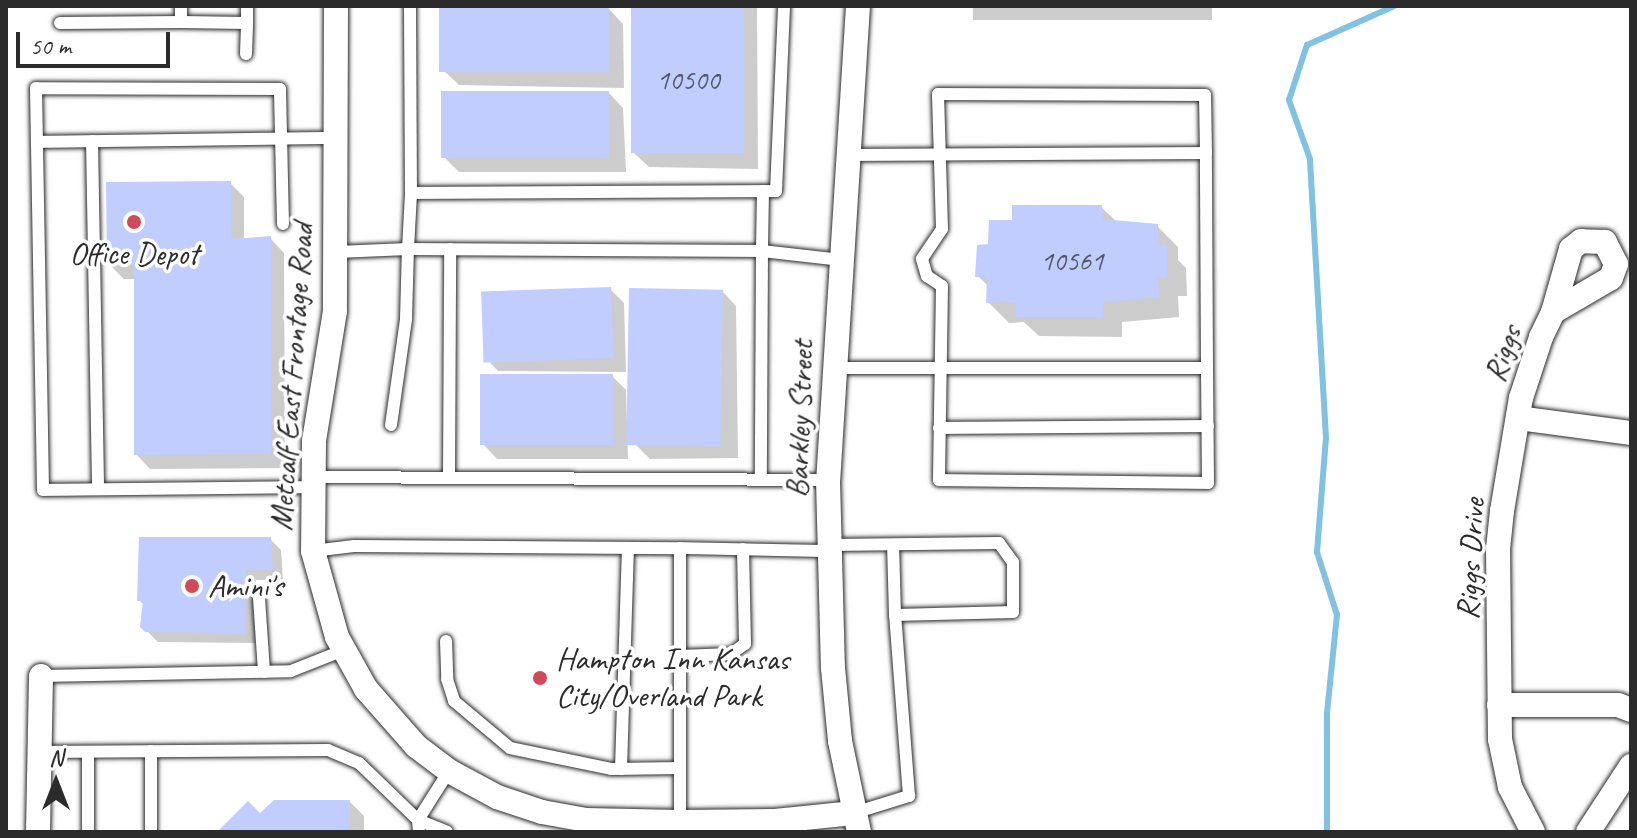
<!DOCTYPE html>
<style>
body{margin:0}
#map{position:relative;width:1637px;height:838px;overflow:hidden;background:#fff;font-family:Caveat,sans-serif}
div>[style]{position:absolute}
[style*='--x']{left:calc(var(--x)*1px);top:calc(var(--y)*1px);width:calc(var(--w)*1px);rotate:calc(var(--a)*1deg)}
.shadow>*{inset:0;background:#0003;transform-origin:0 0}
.stream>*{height:6px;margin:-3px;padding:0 3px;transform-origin:3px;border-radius:3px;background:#81c1e2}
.building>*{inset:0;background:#c0cdfe;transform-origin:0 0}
.roads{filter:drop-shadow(0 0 2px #2b2b2b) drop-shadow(0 0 2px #2b2b2b)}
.service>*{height:12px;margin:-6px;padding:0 6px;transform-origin:6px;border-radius:6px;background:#fff}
.minor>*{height:24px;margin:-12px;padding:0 12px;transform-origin:12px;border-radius:12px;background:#fff}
.dots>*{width:22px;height:22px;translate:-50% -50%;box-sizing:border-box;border:4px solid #fff;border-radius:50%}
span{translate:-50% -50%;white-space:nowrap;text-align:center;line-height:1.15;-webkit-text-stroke:7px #fff;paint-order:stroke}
.number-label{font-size:28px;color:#505460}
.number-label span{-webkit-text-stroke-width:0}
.poi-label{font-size:32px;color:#2b2b2b}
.left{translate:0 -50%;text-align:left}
.street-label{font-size:32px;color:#2b2b2b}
.frame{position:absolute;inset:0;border:8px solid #2b2b2b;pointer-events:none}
.north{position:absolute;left:16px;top:742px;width:80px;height:80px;-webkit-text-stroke:6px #fff;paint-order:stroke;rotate:0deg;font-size:22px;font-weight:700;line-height:32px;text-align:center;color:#2b2b2b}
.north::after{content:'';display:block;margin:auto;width:28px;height:36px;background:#2b2b2b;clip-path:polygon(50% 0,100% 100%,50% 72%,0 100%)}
.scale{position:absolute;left:16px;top:32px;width:154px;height:36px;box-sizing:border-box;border:4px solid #2b2b2b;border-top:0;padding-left:10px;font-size:24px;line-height:28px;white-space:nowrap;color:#2b2b2b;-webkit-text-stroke:6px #fff;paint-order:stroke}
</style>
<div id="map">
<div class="shadow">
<i style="clip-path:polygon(633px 6px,757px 6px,758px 169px,649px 167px,634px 153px)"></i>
<i style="left:973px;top:6px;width:239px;height:14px"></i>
<i style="clip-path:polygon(609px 9px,623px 24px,624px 88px,459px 85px,444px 71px)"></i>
<i style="clip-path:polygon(609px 93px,623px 108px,626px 172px,459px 172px,444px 157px)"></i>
<i style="clip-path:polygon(230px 183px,244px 197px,244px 240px,270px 238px,284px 253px,285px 468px,150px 469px,136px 454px,136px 279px,124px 279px,109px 264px)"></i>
<i style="clip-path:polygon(1101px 207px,1117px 222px,1157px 226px,1178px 247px,1178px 260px,1186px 268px,1187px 296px,1178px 296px,1179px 317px,1122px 322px,1122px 337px,1039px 336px,1024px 322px,1009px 323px,988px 302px,989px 287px,978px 276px,990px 246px,1015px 222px)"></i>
<i style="clip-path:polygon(610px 289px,624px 303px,626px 372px,498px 371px,484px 356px)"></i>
<i style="clip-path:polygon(722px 291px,736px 306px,738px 458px,650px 459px,635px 444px)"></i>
<i style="clip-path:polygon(612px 376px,626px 390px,628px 459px,497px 459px,483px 444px)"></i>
<i style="clip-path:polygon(270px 539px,281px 550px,283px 580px,256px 580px,255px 643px,158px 642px,142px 626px,144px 605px,139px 600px)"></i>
<i style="clip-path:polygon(350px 802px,364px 816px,364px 832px,222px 832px,260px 816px)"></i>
</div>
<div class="stream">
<i style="--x:1327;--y:832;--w:119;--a:-90"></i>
<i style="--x:1327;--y:713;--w:99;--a:-84.2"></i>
<i style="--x:1337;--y:615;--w:66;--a:-107.6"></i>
<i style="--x:1317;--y:552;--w:114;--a:-85.5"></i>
<i style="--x:1326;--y:438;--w:279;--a:-93.3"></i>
<i style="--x:1310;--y:159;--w:63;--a:-109.6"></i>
<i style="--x:1289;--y:100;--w:58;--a:-71.9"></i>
<i style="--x:1307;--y:45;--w:95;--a:-24.1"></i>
</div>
<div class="building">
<i style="left:439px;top:6px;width:170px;height:66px"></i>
<i style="left:631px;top:6px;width:113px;height:147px"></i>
<i style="left:441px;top:91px;width:168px;height:67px"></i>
<i style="clip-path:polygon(231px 181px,231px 239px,271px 236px,271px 454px,134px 455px,134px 265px,107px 265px,106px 182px)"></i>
<i style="clip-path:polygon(1012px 205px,1102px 205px,1103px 219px,1158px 224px,1159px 245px,1167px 245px,1167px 277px,1158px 277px,1159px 297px,1103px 302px,1103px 317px,1016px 317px,1016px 301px,986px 303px,987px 277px,975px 277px,977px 245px,988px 244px,989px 220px,1012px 220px)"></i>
<i style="left:611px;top:287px;width:71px;height:130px;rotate:88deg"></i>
<i style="left:629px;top:288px;width:94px;height:157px;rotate:1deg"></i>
<i style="left:480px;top:374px;width:133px;height:71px"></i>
<i style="clip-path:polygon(139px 537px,271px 537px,273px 570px,246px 570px,245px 633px,145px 632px,140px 627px,143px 601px,137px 601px)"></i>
<i style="clip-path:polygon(274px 800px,350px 800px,350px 832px,217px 832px,248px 801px,260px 813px)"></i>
</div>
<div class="roads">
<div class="service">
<i style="--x:181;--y:6;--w:16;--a:90"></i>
<i style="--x:181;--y:22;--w:66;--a:0.9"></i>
<i style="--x:247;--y:23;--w:17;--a:-90"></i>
<i style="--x:410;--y:6;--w:187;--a:89.7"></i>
<i style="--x:411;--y:193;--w:365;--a:-0.3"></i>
<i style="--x:776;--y:191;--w:185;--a:-87.5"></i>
<i style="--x:60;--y:23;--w:121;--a:-0.5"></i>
<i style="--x:246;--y:54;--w:31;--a:-88"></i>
<i style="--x:92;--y:141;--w:348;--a:89"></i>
<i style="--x:37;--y:142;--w:298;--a:-0.8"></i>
<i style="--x:1206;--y:153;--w:58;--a:-91"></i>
<i style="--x:1205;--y:95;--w:267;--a:-179.8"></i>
<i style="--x:938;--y:94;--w:135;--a:88.3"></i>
<i style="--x:942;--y:229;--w:36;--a:124"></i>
<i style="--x:922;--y:259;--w:18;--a:74"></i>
<i style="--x:927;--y:276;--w:18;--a:34"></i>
<i style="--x:942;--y:286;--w:194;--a:90.9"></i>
<i style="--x:939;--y:480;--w:269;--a:0.6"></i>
<i style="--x:1208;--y:483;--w:115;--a:-90.5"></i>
<i style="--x:763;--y:191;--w:60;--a:91"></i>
<i style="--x:762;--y:251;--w:80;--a:6.5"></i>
<i style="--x:283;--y:224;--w:135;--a:-91.3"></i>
<i style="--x:280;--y:89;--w:244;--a:-179.8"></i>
<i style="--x:36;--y:88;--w:402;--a:89"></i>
<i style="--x:43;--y:490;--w:269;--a:-0.6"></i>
<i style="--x:337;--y:252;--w:71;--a:-2.4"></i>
<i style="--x:408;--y:249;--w:56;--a:-86.9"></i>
<i style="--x:833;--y:368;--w:374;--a:0"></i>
<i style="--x:1207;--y:368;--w:215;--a:-90.3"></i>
<i style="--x:1206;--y:153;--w:356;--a:179.7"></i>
<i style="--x:391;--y:425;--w:107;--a:-81.9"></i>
<i style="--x:406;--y:319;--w:70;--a:-88.4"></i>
<i style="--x:408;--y:249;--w:354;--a:0.3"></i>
<i style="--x:762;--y:251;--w:228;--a:90.3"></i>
<i style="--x:939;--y:428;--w:269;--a:-0.4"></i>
<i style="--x:312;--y:477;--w:516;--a:0.33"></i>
<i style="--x:449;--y:478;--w:229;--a:-89.7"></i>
<i style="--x:829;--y:545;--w:170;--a:-0.7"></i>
<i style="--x:999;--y:543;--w:24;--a:54"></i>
<i style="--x:1013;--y:562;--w:50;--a:90"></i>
<i style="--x:1013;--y:612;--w:118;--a:178.5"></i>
<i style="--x:895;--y:615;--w:70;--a:-91.6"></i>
<i style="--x:313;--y:551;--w:41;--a:-7"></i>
<i style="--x:354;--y:546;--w:326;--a:0.4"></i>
<i style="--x:259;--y:598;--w:74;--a:86.1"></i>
<i style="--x:446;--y:641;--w:38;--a:88"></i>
<i style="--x:447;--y:679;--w:23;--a:72"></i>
<i style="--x:454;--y:701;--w:73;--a:40"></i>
<i style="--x:510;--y:748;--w:103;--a:11.7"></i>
<i style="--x:611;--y:769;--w:69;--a:-0.8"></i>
<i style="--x:680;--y:656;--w:51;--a:-2.2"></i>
<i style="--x:731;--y:654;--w:17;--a:-36"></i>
<i style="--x:745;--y:644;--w:95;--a:-91.2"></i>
<i style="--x:41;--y:676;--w:250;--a:-1.1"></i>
<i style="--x:291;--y:671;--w:57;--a:-21.6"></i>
<i style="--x:151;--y:751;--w:81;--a:90"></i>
<i style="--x:38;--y:752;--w:290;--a:-0.4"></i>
<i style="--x:328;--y:750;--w:34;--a:23"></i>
<i style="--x:359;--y:763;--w:82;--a:44"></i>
<i style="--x:418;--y:820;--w:31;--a:22"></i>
<i style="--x:88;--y:752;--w:80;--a:90"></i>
<i style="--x:621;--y:769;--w:220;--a:-88.2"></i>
<i style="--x:854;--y:813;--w:58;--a:-17.2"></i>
<i style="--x:909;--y:796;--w:182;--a:-94.4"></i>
<i style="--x:680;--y:825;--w:277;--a:-90"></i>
<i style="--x:680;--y:548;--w:149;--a:1.2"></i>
<i style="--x:419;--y:832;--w:12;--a:-95"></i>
<i style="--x:418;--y:820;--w:58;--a:-57.7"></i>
</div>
<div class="minor">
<i style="--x:336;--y:6;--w:305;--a:90.2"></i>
<i style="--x:335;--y:311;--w:132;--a:99.2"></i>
<i style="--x:314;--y:441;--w:110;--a:90.5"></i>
<i style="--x:313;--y:551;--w:89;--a:74.4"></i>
<i style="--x:337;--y:637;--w:60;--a:60.9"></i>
<i style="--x:366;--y:689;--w:76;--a:48.7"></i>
<i style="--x:416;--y:746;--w:41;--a:37.1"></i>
<i style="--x:449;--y:771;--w:55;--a:28.4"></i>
<i style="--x:497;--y:797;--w:47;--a:18.4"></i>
<i style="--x:542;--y:812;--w:45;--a:10.3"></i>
<i style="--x:586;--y:820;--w:94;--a:1.2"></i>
<i style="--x:680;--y:822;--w:95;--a:-0.6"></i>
<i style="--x:775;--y:821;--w:79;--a:-5.8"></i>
<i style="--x:858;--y:6;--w:475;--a:93.6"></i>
<i style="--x:828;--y:480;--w:188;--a:88.5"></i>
<i style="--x:833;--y:668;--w:73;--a:84.5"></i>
<i style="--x:840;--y:741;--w:93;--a:78.2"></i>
<i style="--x:1518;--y:418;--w:114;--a:7.6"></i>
<i style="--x:1499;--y:705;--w:119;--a:0"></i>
<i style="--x:1618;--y:705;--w:14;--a:21"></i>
<i style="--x:38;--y:832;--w:156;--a:-88.9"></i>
<i style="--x:1533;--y:832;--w:51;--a:-117.1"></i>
<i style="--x:1510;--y:787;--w:49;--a:-101.8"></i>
<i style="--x:1500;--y:739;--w:190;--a:-90.6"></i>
<i style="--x:1498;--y:549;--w:38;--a:-84"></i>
<i style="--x:1502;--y:511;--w:115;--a:-80.5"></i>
<i style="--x:1521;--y:398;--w:64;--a:-71.8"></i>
<i style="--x:1541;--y:337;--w:28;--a:-64"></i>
<i style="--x:1553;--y:312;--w:67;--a:-30.4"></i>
<i style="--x:1611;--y:278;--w:15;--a:-70"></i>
<i style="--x:1616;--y:264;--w:25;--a:-117"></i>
<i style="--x:1605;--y:242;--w:24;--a:-178"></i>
<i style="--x:1581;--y:241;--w:13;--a:141"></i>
<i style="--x:1571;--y:249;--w:66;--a:105.9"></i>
<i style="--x:1588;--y:832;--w:79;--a:-56.9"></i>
</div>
</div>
<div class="dots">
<i style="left:134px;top:222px;background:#d1495b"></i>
<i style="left:192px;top:586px;background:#d1495b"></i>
<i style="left:540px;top:678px;background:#d1495b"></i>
</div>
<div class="number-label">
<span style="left:688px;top:80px">10500</span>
<span style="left:1072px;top:261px">10561</span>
</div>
<div class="poi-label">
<span style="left:134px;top:254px">Office Depot</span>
<span class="left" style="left:208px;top:586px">Amini's</span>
<span class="left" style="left:556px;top:678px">Hampton Inn Kansas<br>City/Overland Park</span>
</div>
<div class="street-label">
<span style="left:1503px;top:354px;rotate:-72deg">Riggs</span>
<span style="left:292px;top:377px;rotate:-86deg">Metcalf East Frontage Road</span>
<span style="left:800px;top:419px;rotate:-88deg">Barkley Street</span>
<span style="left:1471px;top:559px;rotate:-87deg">Riggs Drive</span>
</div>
<div class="frame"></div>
<div class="north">N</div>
<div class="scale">50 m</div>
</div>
